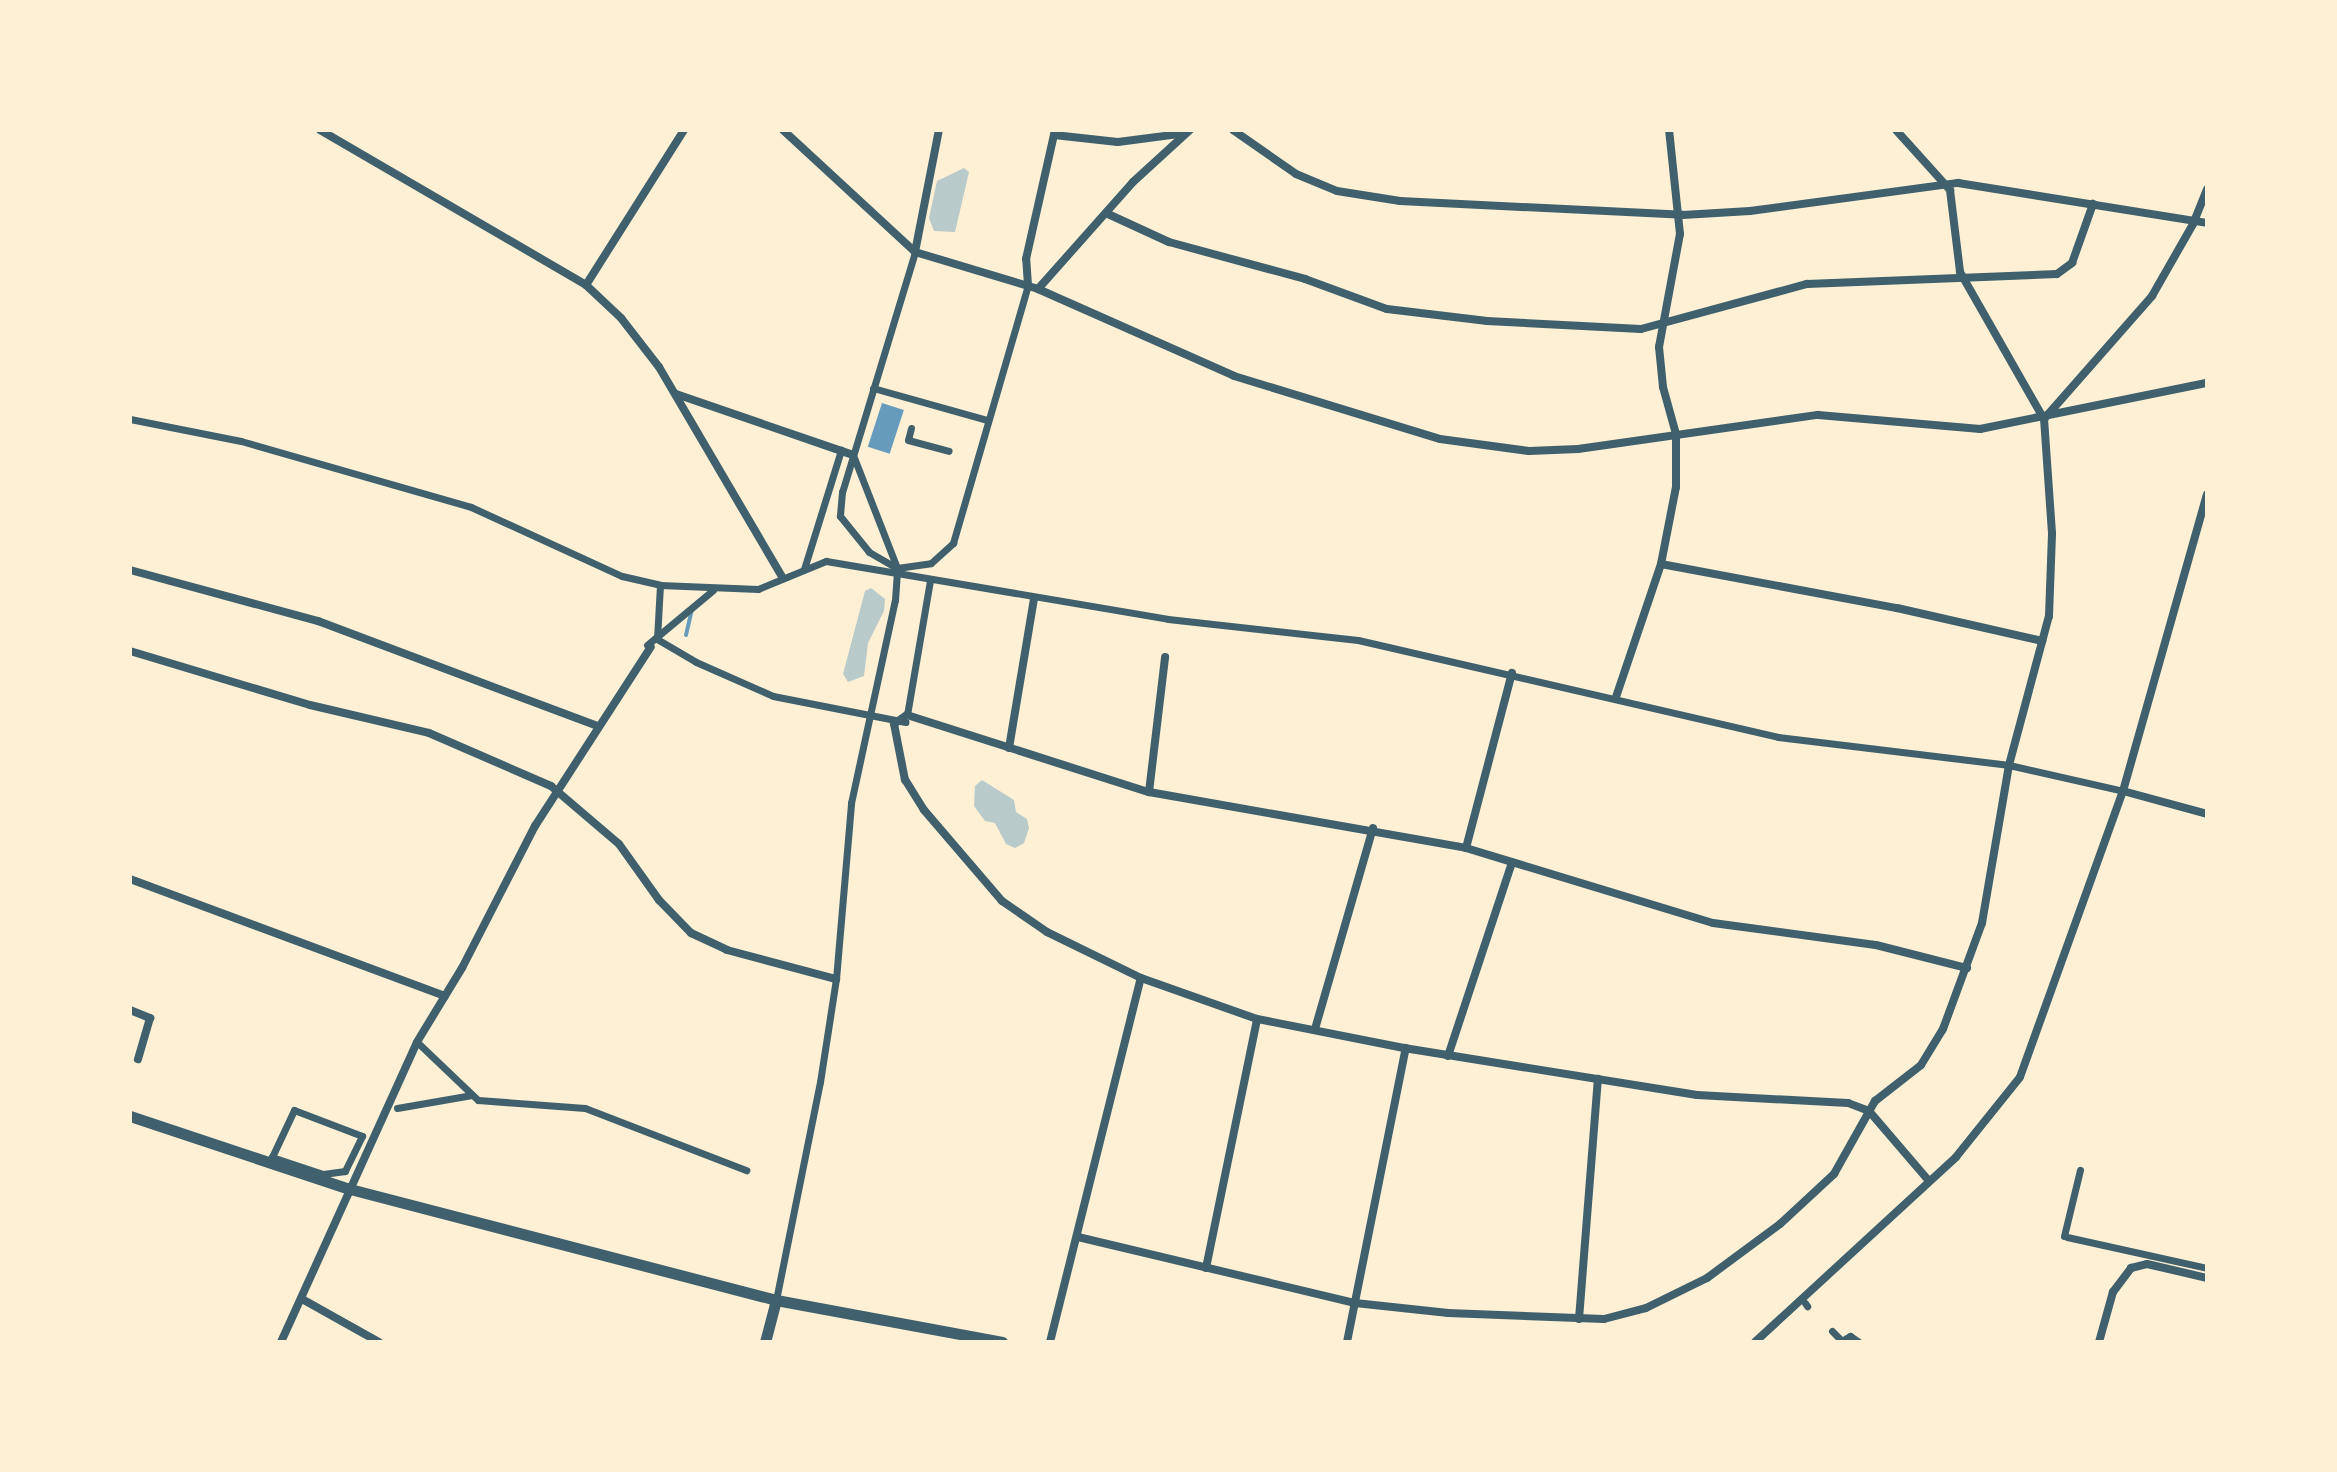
<!DOCTYPE html>
<style>
body{margin:0}
#map{position:relative;width:2337px;height:1472px;overflow:hidden;background:#fdf0d5;font-family:"Noto Sans",sans-serif}
div>[style]{position:absolute}
[style*='--x']{left:calc(var(--x)*1px);top:calc(var(--y)*1px);width:calc(var(--w)*1px);rotate:calc(var(--a)*1deg)}
.green>*{inset:0;background:#b9caca}
.water>*{inset:0;background:#669bbc;transform-origin:0 0}
.stream>*{height:4px;margin:-2px;padding:0 2px;transform-origin:2px;border-radius:2px;background:#669bbc}
.pedestrian>*{height:7px;margin:-3.5px;padding:0 3.5px;transform-origin:3.5px;border-radius:3.5px;background:#3f606c}
.minor>*{height:8px;margin:-4px;padding:0 4px;transform-origin:4px;border-radius:4px;background:#3f606c}
.tertiary>*{height:11px;margin:-5.5px;padding:0 5.5px;transform-origin:5.5px;border-radius:5.5px;background:#3f606c}
span{translate:-50% -50%;white-space:nowrap;text-align:center;line-height:1.15;-webkit-text-stroke:6px #fdf0d5;paint-order:stroke}
.frame{position:absolute;inset:0;border:132px solid #fdf0d5;pointer-events:none}
</style>
<div id="map">
<div class="green">
<i style="clip-path:polygon(964px 168px,969px 172px,955px 232px,934px 231px,929px 218px,937px 181px)"></i>
<i style="clip-path:polygon(871px 588px,885px 599px,884px 611px,868px 643px,864px 676px,848px 682px,843px 674px,865px 591px)"></i>
<i style="clip-path:polygon(982px 780px,1014px 800px,1016px 812px,1027px 819px,1029px 828px,1024px 843px,1015px 848px,1006px 844px,995px 823px,985px 821px,974px 806px,975px 786px)"></i>
</div>
<div class="water">
<i style="left:882px;top:403px;width:23px;height:46px;rotate:18deg"></i>
</div>
<div class="stream">
<i style="--x:686;--y:635;--w:28;--a:-77"></i>
</div>
<div class="pedestrian">
<i style="--x:915;--y:252;--w:251;--a:106.9"></i>
<i style="--x:842;--y:492;--w:24;--a:95"></i>
<i style="--x:840;--y:516;--w:46;--a:51.1"></i>
<i style="--x:869;--y:552;--w:32;--a:30"></i>
<i style="--x:897;--y:568;--w:34;--a:-8"></i>
<i style="--x:931;--y:563;--w:30;--a:-42"></i>
<i style="--x:953;--y:543;--w:269;--a:-73.8"></i>
<i style="--x:873;--y:388;--w:118;--a:15.7"></i>
<i style="--x:130;--y:419;--w:113;--a:11.2"></i>
<i style="--x:241;--y:441;--w:239;--a:16"></i>
<i style="--x:471;--y:507;--w:166;--a:24.6"></i>
<i style="--x:622;--y:576;--w:39;--a:13"></i>
<i style="--x:660;--y:585;--w:98;--a:2.3"></i>
<i style="--x:758;--y:589;--w:74;--a:-22.4"></i>
<i style="--x:826;--y:561;--w:347;--a:9.6"></i>
<i style="--x:1168;--y:619;--w:191;--a:6.3"></i>
<i style="--x:1358;--y:640;--w:431;--a:13"></i>
<i style="--x:1778;--y:737;--w:233;--a:6.9"></i>
<i style="--x:2009;--y:765;--w:117;--a:12.8"></i>
<i style="--x:911;--y:428;--w:12;--a:104"></i>
<i style="--x:908;--y:440;--w:42;--a:15"></i>
<i style="--x:853;--y:455;--w:121;--a:68.7"></i>
<i style="--x:804;--y:569;--w:125;--a:-72.7"></i>
<i style="--x:660;--y:585;--w:54;--a:93.2"></i>
<i style="--x:657;--y:639;--w:45;--a:30.5"></i>
<i style="--x:696;--y:662;--w:84;--a:23.8"></i>
<i style="--x:773;--y:696;--w:135;--a:11.1"></i>
<i style="--x:647;--y:645;--w:86;--a:-39.8"></i>
<i style="--x:907;--y:715;--w:137;--a:-80.3"></i>
<i style="--x:417;--y:1042;--w:84;--a:43.6"></i>
<i style="--x:478;--y:1100;--w:107;--a:4.3"></i>
<i style="--x:585;--y:1108;--w:173;--a:21.1"></i>
<i style="--x:397;--y:1108;--w:76;--a:-9.8"></i>
<i style="--x:294;--y:1110;--w:73;--a:20.9"></i>
<i style="--x:362;--y:1136;--w:39;--a:116"></i>
<i style="--x:345;--y:1171;--w:22;--a:172"></i>
<i style="--x:323;--y:1174;--w:54;--a:-161.6"></i>
<i style="--x:272;--y:1157;--w:52;--a:-64.9"></i>
<i style="--x:2064;--y:1236;--w:68;--a:-76.4"></i>
<i style="--x:2067;--y:1237;--w:143;--a:12.5"></i>
<i style="--x:776;--y:1300;--w:222;--a:-78.6"></i>
<i style="--x:820;--y:1082;--w:104;--a:-81.2"></i>
<i style="--x:836;--y:979;--w:177;--a:-85.1"></i>
<i style="--x:851;--y:803;--w:208;--a:-77.8"></i>
<i style="--x:895;--y:600;--w:32;--a:-86"></i>
<i style="--x:1805;--y:1303;--w:4;--a:56"></i>
<i style="--x:1832;--y:1331;--w:13;--a:45"></i>
<i style="--x:1840;--y:1342;--w:12;--a:-31"></i>
<i style="--x:1850;--y:1336;--w:11;--a:34"></i>
</div>
<div class="minor">
<i style="--x:320;--y:130;--w:308;--a:30.2"></i>
<i style="--x:586;--y:285;--w:48;--a:43.3"></i>
<i style="--x:621;--y:318;--w:62;--a:52.2"></i>
<i style="--x:659;--y:367;--w:245;--a:59.6"></i>
<i style="--x:783;--y:130;--w:180;--a:42.7"></i>
<i style="--x:915;--y:252;--w:128;--a:16.7"></i>
<i style="--x:1038;--y:289;--w:214;--a:23.9"></i>
<i style="--x:1234;--y:376;--w:215;--a:17"></i>
<i style="--x:1440;--y:439;--w:90;--a:7.7"></i>
<i style="--x:1529;--y:451;--w:49;--a:-2.3"></i>
<i style="--x:1578;--y:449;--w:242;--a:-8.1"></i>
<i style="--x:1818;--y:415;--w:163;--a:4.9"></i>
<i style="--x:1980;--y:429;--w:232;--a:-11.5"></i>
<i style="--x:1233;--y:130;--w:77;--a:34.9"></i>
<i style="--x:1296;--y:174;--w:44;--a:22.5"></i>
<i style="--x:1337;--y:191;--w:64;--a:9"></i>
<i style="--x:1400;--y:201;--w:283;--a:2.8"></i>
<i style="--x:1683;--y:215;--w:67;--a:-3.4"></i>
<i style="--x:1750;--y:211;--w:210;--a:-7.7"></i>
<i style="--x:1958;--y:183;--w:252;--a:9.1"></i>
<i style="--x:1896;--y:130;--w:81;--a:48"></i>
<i style="--x:1950;--y:190;--w:83;--a:83"></i>
<i style="--x:1960;--y:272;--w:169;--a:60.3"></i>
<i style="--x:1054;--y:135;--w:64;--a:6.2"></i>
<i style="--x:1118;--y:142;--w:63;--a:-7.4"></i>
<i style="--x:1108;--y:214;--w:67;--a:24.7"></i>
<i style="--x:1169;--y:242;--w:141;--a:15.2"></i>
<i style="--x:1305;--y:279;--w:87;--a:20.1"></i>
<i style="--x:1387;--y:309;--w:101;--a:6.8"></i>
<i style="--x:1487;--y:321;--w:154;--a:3"></i>
<i style="--x:1641;--y:329;--w:172;--a:-15.2"></i>
<i style="--x:1807;--y:284;--w:250;--a:-2.3"></i>
<i style="--x:2057;--y:274;--w:19;--a:-36"></i>
<i style="--x:2072;--y:263;--w:63;--a:-70.4"></i>
<i style="--x:915;--y:252;--w:124;--a:-78.9"></i>
<i style="--x:586;--y:285;--w:183;--a:-57.7"></i>
<i style="--x:1028;--y:285;--w:26;--a:-94"></i>
<i style="--x:1026;--y:259;--w:132;--a:-77.3"></i>
<i style="--x:1038;--y:289;--w:143;--a:-48.4"></i>
<i style="--x:1133;--y:182;--w:77;--a:-42.4"></i>
<i style="--x:676;--y:394;--w:187;--a:19"></i>
<i style="--x:1661;--y:564;--w:240;--a:10.6"></i>
<i style="--x:1897;--y:608;--w:149;--a:12.8"></i>
<i style="--x:130;--y:570;--w:195;--a:15.2"></i>
<i style="--x:318;--y:621;--w:298;--a:20.6"></i>
<i style="--x:130;--y:651;--w:188;--a:16.7"></i>
<i style="--x:310;--y:705;--w:122;--a:13.2"></i>
<i style="--x:429;--y:733;--w:133;--a:23.5"></i>
<i style="--x:551;--y:786;--w:89;--a:40.5"></i>
<i style="--x:619;--y:844;--w:69;--a:54.5"></i>
<i style="--x:659;--y:900;--w:46;--a:45.9"></i>
<i style="--x:691;--y:933;--w:40;--a:25"></i>
<i style="--x:727;--y:950;--w:113;--a:14.9"></i>
<i style="--x:1616;--y:697;--w:140;--a:-71.3"></i>
<i style="--x:1661;--y:564;--w:78;--a:-79"></i>
<i style="--x:1676;--y:487;--w:53;--a:-90"></i>
<i style="--x:1676;--y:434;--w:49;--a:-105.5"></i>
<i style="--x:1663;--y:387;--w:40;--a:-95.7"></i>
<i style="--x:1659;--y:347;--w:115;--a:-79.5"></i>
<i style="--x:1680;--y:234;--w:105;--a:-96"></i>
<i style="--x:1009;--y:748;--w:151;--a:-80.5"></i>
<i style="--x:2123;--y:791;--w:87;--a:15.3"></i>
<i style="--x:1149;--y:792;--w:136;--a:-83.2"></i>
<i style="--x:1466;--y:848;--w:181;--a:-75.3"></i>
<i style="--x:130;--y:879;--w:336;--a:20.4"></i>
<i style="--x:130;--y:1010;--w:22;--a:22"></i>
<i style="--x:150;--y:1018;--w:43;--a:106.3"></i>
<i style="--x:1315;--y:1029;--w:209;--a:-73.9"></i>
<i style="--x:1448;--y:1056;--w:204;--a:-71.7"></i>
<i style="--x:1929;--y:1181;--w:92;--a:-130.6"></i>
<i style="--x:1869;--y:1111;--w:22;--a:-159"></i>
<i style="--x:1848;--y:1103;--w:151;--a:-177"></i>
<i style="--x:1697;--y:1095;--w:292;--a:-170.9"></i>
<i style="--x:1409;--y:1049;--w:155;--a:-168.8"></i>
<i style="--x:1257;--y:1019;--w:123;--a:-160.5"></i>
<i style="--x:1141;--y:978;--w:105;--a:-153.9"></i>
<i style="--x:1047;--y:932;--w:55;--a:-145.4"></i>
<i style="--x:1002;--y:901;--w:120;--a:-130.6"></i>
<i style="--x:924;--y:810;--w:36;--a:-122"></i>
<i style="--x:905;--y:780;--w:57;--a:-101.1"></i>
<i style="--x:894;--y:724;--w:16;--a:-35"></i>
<i style="--x:907;--y:715;--w:254;--a:17.7"></i>
<i style="--x:1149;--y:792;--w:322;--a:10"></i>
<i style="--x:1466;--y:848;--w:258;--a:16.9"></i>
<i style="--x:1713;--y:923;--w:164;--a:7.7"></i>
<i style="--x:1876;--y:945;--w:94;--a:14.2"></i>
<i style="--x:1078;--y:1237;--w:285;--a:13.4"></i>
<i style="--x:1355;--y:1303;--w:94;--a:6.1"></i>
<i style="--x:1448;--y:1313;--w:156;--a:2.2"></i>
<i style="--x:1604;--y:1319;--w:43;--a:-14.7"></i>
<i style="--x:1646;--y:1308;--w:68;--a:-26.2"></i>
<i style="--x:1707;--y:1278;--w:91;--a:-36.5"></i>
<i style="--x:1780;--y:1224;--w:74;--a:-42.8"></i>
<i style="--x:1834;--y:1174;--w:84;--a:-60.7"></i>
<i style="--x:1875;--y:1101;--w:58;--a:-38"></i>
<i style="--x:1921;--y:1065;--w:42;--a:-58.6"></i>
<i style="--x:1943;--y:1029;--w:113;--a:-69.8"></i>
<i style="--x:1982;--y:923;--w:160;--a:-80.3"></i>
<i style="--x:2009;--y:765;--w:154;--a:-75"></i>
<i style="--x:2049;--y:616;--w:83;--a:-87.9"></i>
<i style="--x:2052;--y:533;--w:114;--a:-94"></i>
<i style="--x:2044;--y:419;--w:164;--a:-48.7"></i>
<i style="--x:2152;--y:296;--w:83;--a:-60.3"></i>
<i style="--x:2193;--y:224;--w:38;--a:-68"></i>
<i style="--x:1206;--y:1268;--w:254;--a:-78.4"></i>
<i style="--x:302;--y:1299;--w:88;--a:29.2"></i>
<i style="--x:1579;--y:1319;--w:241;--a:-85.5"></i>
<i style="--x:281;--y:1342;--w:329;--a:-65.6"></i>
<i style="--x:417;--y:1042;--w:87;--a:-58.7"></i>
<i style="--x:462;--y:968;--w:160;--a:-62.8"></i>
<i style="--x:535;--y:826;--w:213;--a:-57.1"></i>
<i style="--x:1050;--y:1342;--w:375;--a:-76"></i>
<i style="--x:1347;--y:1342;--w:300;--a:-78.7"></i>
<i style="--x:1755;--y:1342;--w:273;--a:-42.6"></i>
<i style="--x:1956;--y:1157;--w:102;--a:-51.3"></i>
<i style="--x:2020;--y:1077;--w:304;--a:-70.2"></i>
<i style="--x:2123;--y:791;--w:308;--a:-74.2"></i>
<i style="--x:2099;--y:1342;--w:52;--a:-74.4"></i>
<i style="--x:2113;--y:1292;--w:30;--a:-53"></i>
<i style="--x:2131;--y:1268;--w:16;--a:-14"></i>
<i style="--x:2147;--y:1264;--w:62;--a:13.1"></i>
</div>
<div class="tertiary">
<i style="--x:130;--y:1116;--w:232;--a:18.4"></i>
<i style="--x:350;--y:1189;--w:440;--a:14.6"></i>
<i style="--x:776;--y:1300;--w:230;--a:10.5"></i>
<i style="--x:765;--y:1342;--w:43;--a:-75.3"></i>
</div>
<div class="frame"></div>
</div>
